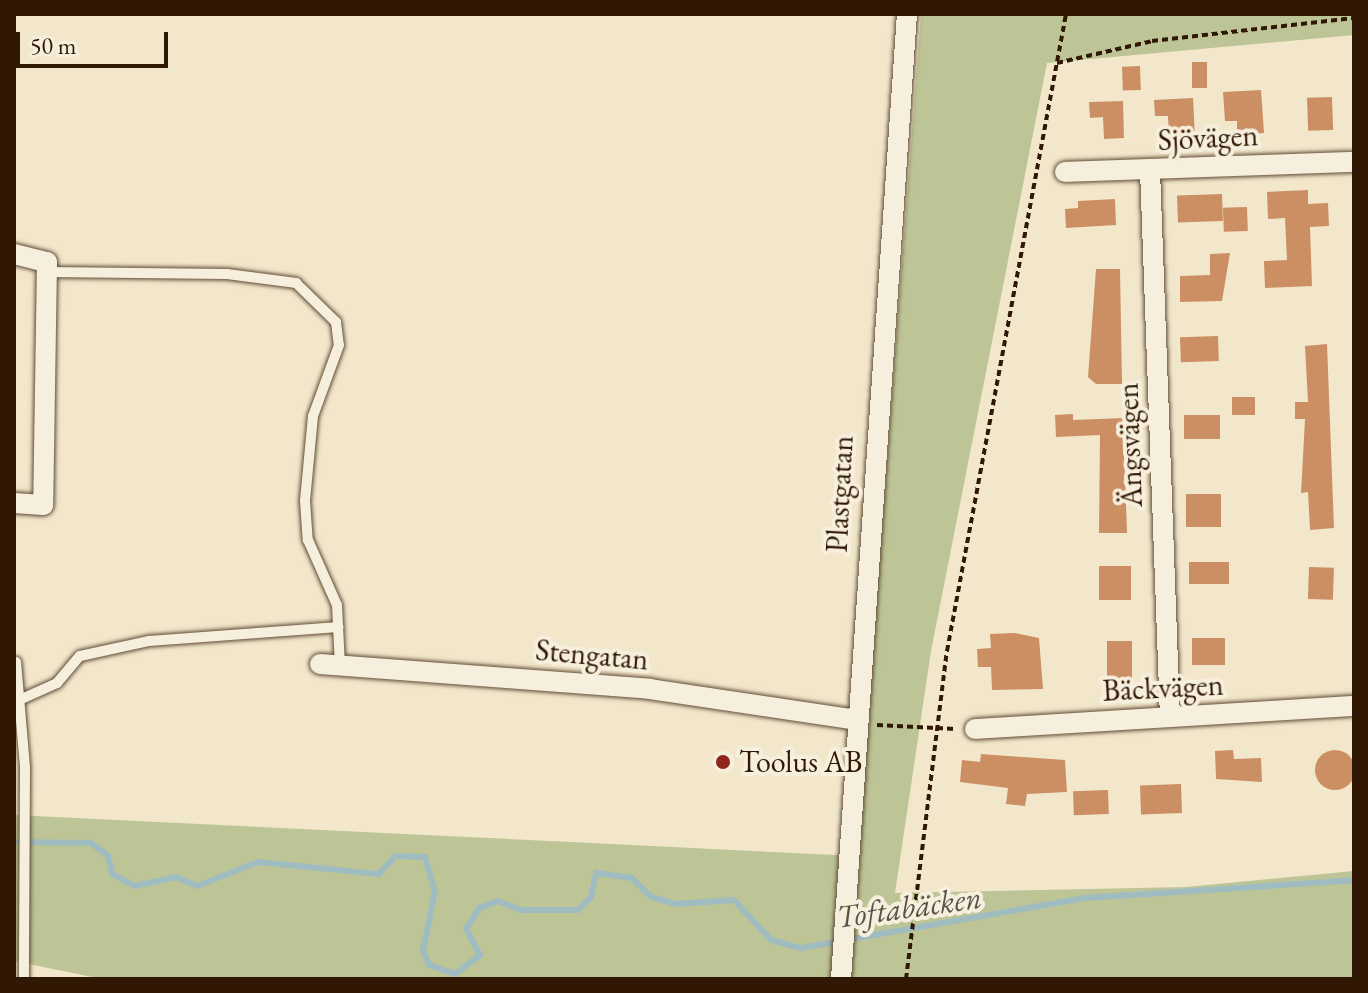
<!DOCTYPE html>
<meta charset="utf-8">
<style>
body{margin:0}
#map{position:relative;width:1368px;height:993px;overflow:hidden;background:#f2e7cb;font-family:"EB Garamond",serif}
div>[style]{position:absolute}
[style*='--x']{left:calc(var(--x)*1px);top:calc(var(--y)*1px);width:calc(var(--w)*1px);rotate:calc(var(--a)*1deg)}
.green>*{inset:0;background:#bdc596}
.stream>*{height:6px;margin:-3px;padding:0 3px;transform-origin:3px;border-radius:3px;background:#9fbdc1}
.building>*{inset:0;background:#cc8f64;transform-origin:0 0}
.round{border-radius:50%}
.path>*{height:4px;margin-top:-2px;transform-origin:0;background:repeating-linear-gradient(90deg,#311805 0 6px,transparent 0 10px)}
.roads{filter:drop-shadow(0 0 2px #614c36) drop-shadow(0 0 2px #614c36)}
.service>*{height:10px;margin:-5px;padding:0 5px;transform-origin:5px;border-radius:5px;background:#f7efdd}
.minor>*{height:20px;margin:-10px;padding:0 10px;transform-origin:10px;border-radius:10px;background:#f7efdd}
.dots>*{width:22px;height:22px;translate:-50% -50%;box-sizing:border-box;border:4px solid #f7efdd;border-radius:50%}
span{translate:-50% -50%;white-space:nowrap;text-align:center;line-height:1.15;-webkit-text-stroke:8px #f7efdd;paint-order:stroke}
.street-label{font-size:30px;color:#311805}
.poi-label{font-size:30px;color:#311805}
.left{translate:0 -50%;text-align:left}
.water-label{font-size:32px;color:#585247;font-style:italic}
.frame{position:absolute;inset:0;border:16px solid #311805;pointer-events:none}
.scale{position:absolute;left:16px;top:32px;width:152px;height:36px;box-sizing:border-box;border:4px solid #311805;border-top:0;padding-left:10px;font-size:24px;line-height:28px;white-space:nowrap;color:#311805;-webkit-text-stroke:6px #f7efdd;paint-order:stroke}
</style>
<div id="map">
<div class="green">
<i style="clip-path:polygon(921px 14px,1354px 14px,1354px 35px,1047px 63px,931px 651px,895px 893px,1186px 887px,1354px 871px,1354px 979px,102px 979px,14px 961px,14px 815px,857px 856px)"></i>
</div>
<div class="stream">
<i style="--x:14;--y:842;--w:77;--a:0.7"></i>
<i style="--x:91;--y:843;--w:21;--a:37"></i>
<i style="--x:108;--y:856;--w:18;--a:77"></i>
<i style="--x:112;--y:874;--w:26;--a:28"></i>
<i style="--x:135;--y:886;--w:42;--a:-12.4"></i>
<i style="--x:176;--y:877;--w:23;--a:23"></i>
<i style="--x:197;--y:886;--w:66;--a:-21.5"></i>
<i style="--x:258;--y:862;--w:122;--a:5.7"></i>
<i style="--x:379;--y:874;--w:24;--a:-48"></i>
<i style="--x:395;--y:856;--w:30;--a:2"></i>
<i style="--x:425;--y:857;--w:35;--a:74"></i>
<i style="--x:435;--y:891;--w:60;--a:101.5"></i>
<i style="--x:423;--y:950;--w:16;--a:68"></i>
<i style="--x:429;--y:965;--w:28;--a:19"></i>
<i style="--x:455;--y:974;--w:31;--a:-37"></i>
<i style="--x:480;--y:955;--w:30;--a:-118"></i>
<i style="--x:466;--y:929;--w:25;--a:-58"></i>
<i style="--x:479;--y:908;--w:20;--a:-20"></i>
<i style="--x:498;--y:901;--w:24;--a:22"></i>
<i style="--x:520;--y:910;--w:58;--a:0"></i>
<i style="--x:578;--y:910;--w:18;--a:-45"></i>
<i style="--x:591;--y:897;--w:25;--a:-78"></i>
<i style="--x:596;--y:873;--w:36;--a:8"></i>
<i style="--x:632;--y:878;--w:27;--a:45"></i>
<i style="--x:651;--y:897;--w:26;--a:16"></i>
<i style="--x:676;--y:904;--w:58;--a:-3.9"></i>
<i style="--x:734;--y:900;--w:54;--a:47.2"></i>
<i style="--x:771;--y:940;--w:31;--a:15"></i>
<i style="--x:801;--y:948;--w:289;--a:-10"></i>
<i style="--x:1086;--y:898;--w:269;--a:-3.8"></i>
</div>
<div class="building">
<i style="left:1192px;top:62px;width:15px;height:26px"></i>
<i style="left:1140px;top:66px;width:24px;height:18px;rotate:88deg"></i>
<i style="clip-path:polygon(1261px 90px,1264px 133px,1237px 135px,1237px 121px,1225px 121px,1223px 92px)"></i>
<i style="left:1332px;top:97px;width:33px;height:25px;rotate:88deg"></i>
<i style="clip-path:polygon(1193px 98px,1195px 137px,1169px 138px,1168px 116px,1155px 116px,1154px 100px)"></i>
<i style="clip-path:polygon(1123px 101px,1124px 138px,1104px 139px,1103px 117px,1090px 118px,1089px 102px)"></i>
<i style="clip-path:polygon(1308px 190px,1308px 204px,1328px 203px,1329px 226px,1310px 227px,1312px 286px,1265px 288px,1264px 261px,1287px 260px,1285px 218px,1268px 219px,1267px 192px)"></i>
<i style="left:1222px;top:194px;width:27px;height:45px;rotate:88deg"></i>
<i style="clip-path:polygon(1115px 199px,1116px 225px,1066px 228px,1065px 209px,1078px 208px,1078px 201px)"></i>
<i style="left:1247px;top:207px;width:24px;height:24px;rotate:88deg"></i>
<i style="clip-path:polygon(1230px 253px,1222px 301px,1180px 302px,1180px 276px,1210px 275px,1210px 254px)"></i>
<i style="clip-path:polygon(1096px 269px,1120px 269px,1122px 384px,1096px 384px,1088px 377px)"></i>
<i style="left:1218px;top:336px;width:25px;height:38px;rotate:88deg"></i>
<i style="clip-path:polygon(1327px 344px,1334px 528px,1310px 530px,1308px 492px,1301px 493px,1305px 419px,1295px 419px,1295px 402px,1308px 402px,1305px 346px)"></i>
<i style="left:1255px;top:397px;width:18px;height:23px;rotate:90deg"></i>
<i style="clip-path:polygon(1073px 414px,1073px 420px,1123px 418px,1127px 533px,1099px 533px,1100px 435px,1056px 437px,1055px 415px)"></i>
<i style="left:1184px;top:415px;width:36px;height:24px"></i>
<i style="left:1186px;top:494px;width:35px;height:33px"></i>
<i style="left:1189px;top:562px;width:40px;height:22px"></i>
<i style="left:1131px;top:566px;width:34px;height:32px;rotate:90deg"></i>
<i style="left:1309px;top:567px;width:25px;height:32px;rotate:2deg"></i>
<i style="clip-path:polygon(1015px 633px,1039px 638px,1043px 689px,992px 690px,991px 667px,978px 667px,977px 649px,991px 648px,990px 634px)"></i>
<i style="left:1192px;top:638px;width:33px;height:27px"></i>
<i style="left:1107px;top:641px;width:25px;height:40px"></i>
<i style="clip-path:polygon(1233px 750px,1234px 759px,1261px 758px,1262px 782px,1216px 779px,1215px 751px)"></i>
<i class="round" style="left:1315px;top:750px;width:40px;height:40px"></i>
<i style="clip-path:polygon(981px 754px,1065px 760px,1067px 792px,1027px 794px,1025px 806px,1006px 804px,1008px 788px,960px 782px,962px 760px,980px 762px)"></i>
<i style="left:1181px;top:784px;width:29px;height:41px;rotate:88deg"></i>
<i style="left:1108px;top:790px;width:24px;height:35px;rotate:88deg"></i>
</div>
<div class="path">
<i style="--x:1057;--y:63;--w:98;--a:-13"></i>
<i style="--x:1152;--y:41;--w:203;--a:-6.5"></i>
<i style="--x:877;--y:725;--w:79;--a:2.9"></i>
<i style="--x:906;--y:979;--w:331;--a:-82.9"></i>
<i style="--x:947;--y:651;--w:648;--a:-79.42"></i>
</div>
<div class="roads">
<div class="service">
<i style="--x:47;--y:272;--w:180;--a:0.6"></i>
<i style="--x:227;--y:274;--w:70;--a:7.4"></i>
<i style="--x:296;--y:283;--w:56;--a:44.3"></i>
<i style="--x:336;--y:322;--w:23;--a:83"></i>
<i style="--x:339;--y:345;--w:76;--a:110.1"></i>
<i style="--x:313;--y:416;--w:85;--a:95.4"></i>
<i style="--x:305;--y:501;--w:39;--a:86"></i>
<i style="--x:308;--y:540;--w:71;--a:66"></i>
<i style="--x:337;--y:605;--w:61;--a:87.2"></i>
<i style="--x:16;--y:662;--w:105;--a:85.1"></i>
<i style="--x:25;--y:767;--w:212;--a:90.3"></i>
<i style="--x:17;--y:701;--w:44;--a:-24.2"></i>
<i style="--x:57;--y:683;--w:35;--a:-50"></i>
<i style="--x:80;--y:656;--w:71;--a:-12.3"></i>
<i style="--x:149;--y:641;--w:190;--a:-4.2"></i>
</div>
<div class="minor">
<i style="--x:1150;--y:170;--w:547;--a:87.91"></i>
<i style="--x:1065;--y:172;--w:289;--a:-2"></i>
<i style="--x:14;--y:254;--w:34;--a:14"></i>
<i style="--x:47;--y:262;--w:243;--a:90.9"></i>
<i style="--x:43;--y:505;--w:29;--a:-176"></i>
<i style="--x:320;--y:664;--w:331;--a:4.3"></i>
<i style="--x:650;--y:689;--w:209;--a:8.5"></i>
<i style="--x:975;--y:729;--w:380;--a:-3.5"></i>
<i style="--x:841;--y:979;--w:967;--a:-86.09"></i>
</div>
</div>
<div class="dots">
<i style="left:723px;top:762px;background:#8f2418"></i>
</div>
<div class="street-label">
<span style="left:1208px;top:138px;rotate:-3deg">Sjövägen</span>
<span style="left:1130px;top:445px;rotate:-92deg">Ängsvägen</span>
<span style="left:840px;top:494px;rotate:-87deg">Plastgatan</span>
<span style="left:592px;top:655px;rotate:5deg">Stengatan</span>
<span style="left:1163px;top:688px;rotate:-3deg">Bäckvägen</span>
</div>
<div class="poi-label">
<span class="left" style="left:739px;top:762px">Toolus AB</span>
</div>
<div class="water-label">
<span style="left:909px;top:907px;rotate:-8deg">Toftabäcken</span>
</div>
<div class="frame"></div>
<div class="scale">50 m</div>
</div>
